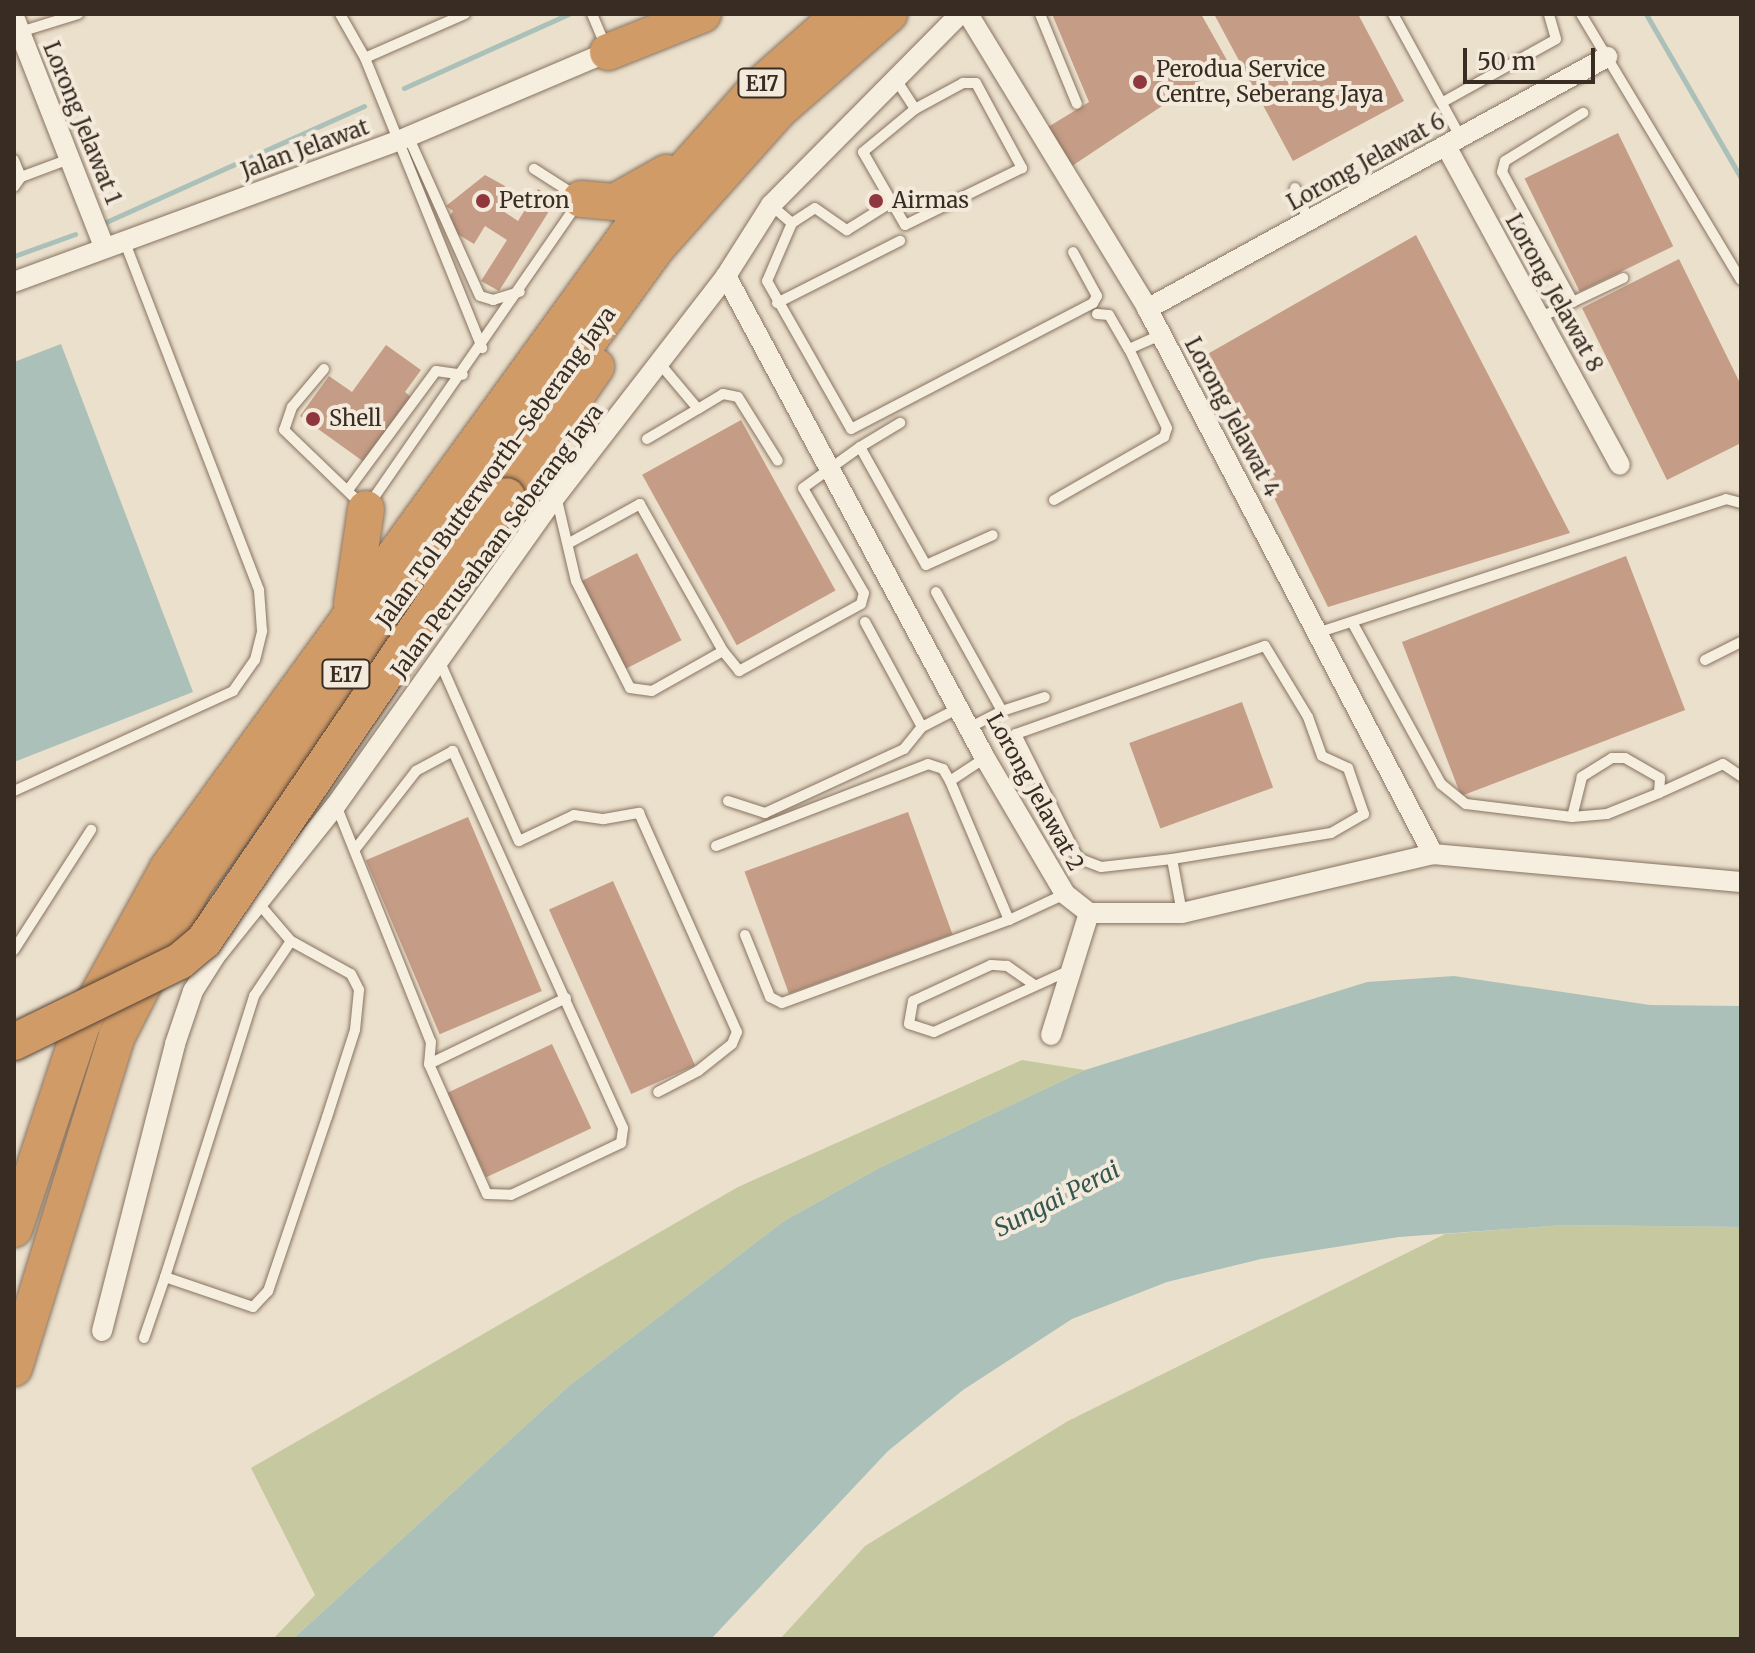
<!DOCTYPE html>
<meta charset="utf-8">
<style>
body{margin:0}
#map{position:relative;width:1755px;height:1653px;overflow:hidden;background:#ebe0cc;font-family:Merriweather,serif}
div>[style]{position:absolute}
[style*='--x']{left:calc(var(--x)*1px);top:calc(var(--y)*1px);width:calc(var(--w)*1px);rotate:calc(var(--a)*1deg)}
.green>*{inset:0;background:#c6c9a0}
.water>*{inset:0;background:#abc0b9}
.stream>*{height:5px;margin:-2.5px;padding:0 2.5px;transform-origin:2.5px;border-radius:2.5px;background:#abc0b9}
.building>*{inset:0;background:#c59c86;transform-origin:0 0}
.roads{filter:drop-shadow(0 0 2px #877361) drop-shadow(0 0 2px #877361)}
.service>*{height:10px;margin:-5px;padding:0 5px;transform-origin:5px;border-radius:5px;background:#f6eedf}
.minor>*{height:20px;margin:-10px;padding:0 10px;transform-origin:10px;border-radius:10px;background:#f6eedf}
.motorway>*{height:36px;margin:-18px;padding:0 18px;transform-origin:18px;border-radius:18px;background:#d09b67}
.bridges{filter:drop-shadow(0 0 2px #554235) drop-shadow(0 0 2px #554235)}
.motorway-bridge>*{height:36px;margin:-18px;padding:0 18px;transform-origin:18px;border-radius:18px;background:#d09b67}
.dots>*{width:22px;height:22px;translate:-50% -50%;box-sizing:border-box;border:4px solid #f3eadb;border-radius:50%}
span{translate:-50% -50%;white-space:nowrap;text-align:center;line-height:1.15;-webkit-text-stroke:8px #f3eadb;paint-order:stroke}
.shield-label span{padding:2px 6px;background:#f3eadb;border:2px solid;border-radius:6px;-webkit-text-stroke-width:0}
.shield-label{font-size:20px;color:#392c23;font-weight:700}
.poi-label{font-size:22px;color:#392c23}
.left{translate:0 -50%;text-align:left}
.street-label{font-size:22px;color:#392c23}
.water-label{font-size:24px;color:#345752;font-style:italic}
.frame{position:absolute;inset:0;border:16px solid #392c23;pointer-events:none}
.scale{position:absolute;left:1463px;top:48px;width:132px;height:36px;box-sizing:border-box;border:4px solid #392c23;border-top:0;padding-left:10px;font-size:24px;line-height:28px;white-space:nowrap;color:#392c23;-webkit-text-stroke:6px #f3eadb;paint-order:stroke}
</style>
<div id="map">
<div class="green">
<i style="clip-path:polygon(1022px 1060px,1085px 1070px,879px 1168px,784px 1221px,570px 1385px,293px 1639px,273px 1639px,315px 1595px,251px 1468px,738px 1187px)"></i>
<i style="clip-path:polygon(1564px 1225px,1741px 1227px,1741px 1639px,780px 1639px,865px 1546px,1068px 1421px,1445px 1234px)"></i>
</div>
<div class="water">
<i style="clip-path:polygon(61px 344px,193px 692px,14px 762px,14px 362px)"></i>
<i style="clip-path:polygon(1454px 976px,1650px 1005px,1741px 1006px,1741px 1227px,1564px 1225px,1399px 1237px,1261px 1259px,1167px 1282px,1072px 1319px,963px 1390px,888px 1451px,711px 1639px,293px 1639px,570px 1385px,784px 1221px,879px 1168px,1085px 1070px,1367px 982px)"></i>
</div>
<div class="stream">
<i style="--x:1646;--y:14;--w:190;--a:59.9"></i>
<i style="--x:404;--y:88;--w:181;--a:-24.2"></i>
<i style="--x:106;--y:222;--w:283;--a:-24.2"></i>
<i style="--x:14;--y:256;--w:65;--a:-19.8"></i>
</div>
<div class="building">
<i style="clip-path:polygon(1052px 14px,1201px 14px,1228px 62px,1069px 168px,1048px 127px,1089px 102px)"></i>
<i style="clip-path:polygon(1214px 14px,1358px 14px,1404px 101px,1293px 161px)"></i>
<i style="left:1618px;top:133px;width:126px;height:104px;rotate:64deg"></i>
<i style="clip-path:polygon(485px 175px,505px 186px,497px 207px,518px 221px,538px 189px,556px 200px,499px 291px,481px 281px,507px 240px,485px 226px,474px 244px,454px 232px,448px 219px,453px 211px,446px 206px)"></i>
<i style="clip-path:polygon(1416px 235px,1570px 533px,1328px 607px,1204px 356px)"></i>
<i style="clip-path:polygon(1679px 259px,1741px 385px,1741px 443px,1667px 480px,1582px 308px)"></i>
<i style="clip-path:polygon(386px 345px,421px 370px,405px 392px,411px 397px,364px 462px,300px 416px,329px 376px,352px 392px)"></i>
<i style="left:741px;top:420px;width:195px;height:113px;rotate:61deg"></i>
<i style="left:637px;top:553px;width:98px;height:63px;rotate:63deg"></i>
<i style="left:1626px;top:556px;width:165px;height:240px;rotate:69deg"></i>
<i style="left:1242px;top:702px;width:91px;height:120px;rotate:70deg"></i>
<i style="left:908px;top:812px;width:130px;height:174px;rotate:70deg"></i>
<i style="left:468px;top:817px;width:189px;height:111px;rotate:67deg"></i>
<i style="left:613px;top:881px;width:202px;height:70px;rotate:66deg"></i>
<i style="left:552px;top:1044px;width:93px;height:116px;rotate:65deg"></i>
</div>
<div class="roads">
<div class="service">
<i style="--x:340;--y:14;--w:51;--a:60.4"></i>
<i style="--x:465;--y:14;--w:109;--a:156.3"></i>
<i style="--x:365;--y:58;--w:313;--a:68"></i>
<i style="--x:592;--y:14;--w:34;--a:67"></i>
<i style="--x:1040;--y:14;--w:97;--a:67.7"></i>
<i style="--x:1393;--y:14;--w:141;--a:61.3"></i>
<i style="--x:1581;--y:14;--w:310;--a:59"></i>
<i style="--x:20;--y:32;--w:61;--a:-17.2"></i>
<i style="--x:895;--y:78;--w:37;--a:57"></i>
<i style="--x:915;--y:109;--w:55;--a:-28.4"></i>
<i style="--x:963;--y:83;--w:13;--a:0"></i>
<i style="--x:976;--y:83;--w:97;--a:61.6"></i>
<i style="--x:1022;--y:168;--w:130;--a:154"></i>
<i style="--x:905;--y:225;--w:84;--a:-119.9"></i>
<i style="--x:863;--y:152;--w:67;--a:-39.6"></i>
<i style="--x:1443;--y:102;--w:129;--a:-29.1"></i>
<i style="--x:1556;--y:39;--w:26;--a:-106"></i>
<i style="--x:408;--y:136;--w:175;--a:65.8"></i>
<i style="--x:480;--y:296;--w:14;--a:17"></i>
<i style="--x:493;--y:300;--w:28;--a:-17"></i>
<i style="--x:14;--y:160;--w:18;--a:68"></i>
<i style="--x:14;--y:187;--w:12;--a:-55"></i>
<i style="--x:21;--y:177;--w:54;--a:-20.4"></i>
<i style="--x:1295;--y:188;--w:36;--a:67"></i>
<i style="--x:771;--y:205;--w:28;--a:41"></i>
<i style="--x:792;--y:223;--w:63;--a:113.3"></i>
<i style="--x:767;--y:281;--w:170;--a:60.4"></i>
<i style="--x:851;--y:429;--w:273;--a:-27.5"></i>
<i style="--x:1093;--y:303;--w:8;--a:-60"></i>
<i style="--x:1097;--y:296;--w:50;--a:-118.6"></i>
<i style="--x:792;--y:223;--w:27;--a:-33"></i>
<i style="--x:815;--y:208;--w:39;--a:35"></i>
<i style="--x:847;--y:230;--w:51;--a:-32.1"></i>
<i style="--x:1573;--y:302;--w:148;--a:-118.6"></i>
<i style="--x:1502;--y:172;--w:11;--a:-75"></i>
<i style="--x:1505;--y:161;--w:92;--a:-31.6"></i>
<i style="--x:777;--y:303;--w:138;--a:-26.8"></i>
<i style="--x:1097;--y:314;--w:12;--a:5"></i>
<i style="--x:1109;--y:315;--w:39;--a:60"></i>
<i style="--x:1129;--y:349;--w:34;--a:-24"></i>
<i style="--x:1541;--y:317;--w:91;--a:-25.4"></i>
<i style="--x:661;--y:365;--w:57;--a:49.9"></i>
<i style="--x:698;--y:409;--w:29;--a:-31"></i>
<i style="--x:723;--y:394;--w:15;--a:11"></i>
<i style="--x:738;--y:397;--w:75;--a:58"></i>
<i style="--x:324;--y:369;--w:50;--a:130.1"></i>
<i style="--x:292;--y:407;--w:24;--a:109"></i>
<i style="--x:284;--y:430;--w:114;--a:43.9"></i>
<i style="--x:366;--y:509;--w:377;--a:-55.3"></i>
<i style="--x:581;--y:199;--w:56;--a:-147.4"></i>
<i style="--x:647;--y:439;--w:59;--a:-30.5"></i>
<i style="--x:860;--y:447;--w:47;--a:-31"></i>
<i style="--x:348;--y:490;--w:148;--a:-53.5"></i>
<i style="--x:436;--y:371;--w:27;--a:8"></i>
<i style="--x:556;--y:496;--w:87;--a:76.8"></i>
<i style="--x:576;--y:581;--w:120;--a:63.2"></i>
<i style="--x:630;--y:688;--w:22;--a:8"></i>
<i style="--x:652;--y:691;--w:81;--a:-29.4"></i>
<i style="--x:723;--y:651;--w:169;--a:-119.5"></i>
<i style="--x:640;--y:504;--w:79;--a:151.2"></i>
<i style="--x:1054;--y:500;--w:127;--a:-29.8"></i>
<i style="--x:1164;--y:437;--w:9;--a:-72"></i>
<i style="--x:1167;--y:428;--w:88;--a:-115.7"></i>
<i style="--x:936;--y:592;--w:136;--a:61"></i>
<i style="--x:1002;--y:711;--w:35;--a:153"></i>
<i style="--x:865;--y:622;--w:119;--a:61.5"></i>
<i style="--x:1352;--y:622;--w:185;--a:61.2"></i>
<i style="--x:1441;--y:784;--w:32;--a:39"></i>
<i style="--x:1466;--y:804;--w:107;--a:7"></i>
<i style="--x:1572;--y:817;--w:35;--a:-5"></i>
<i style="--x:1607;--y:814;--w:56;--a:-22"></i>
<i style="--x:1659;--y:793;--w:15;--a:-86"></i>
<i style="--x:1660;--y:778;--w:40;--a:-150.3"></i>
<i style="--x:1625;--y:758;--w:13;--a:180"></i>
<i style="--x:1612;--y:758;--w:36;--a:148"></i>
<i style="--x:1582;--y:777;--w:41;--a:104"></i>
<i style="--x:1320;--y:632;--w:427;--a:-18.1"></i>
<i style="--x:1726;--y:499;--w:16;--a:15"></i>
<i style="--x:723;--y:651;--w:26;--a:51"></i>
<i style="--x:739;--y:671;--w:139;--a:-28.8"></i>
<i style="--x:861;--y:604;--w:11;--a:-75"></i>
<i style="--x:864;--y:593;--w:121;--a:-120.2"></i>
<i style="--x:803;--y:488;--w:70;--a:-35.7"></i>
<i style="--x:860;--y:447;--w:135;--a:60.8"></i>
<i style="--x:926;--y:565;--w:73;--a:-24.1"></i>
<i style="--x:439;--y:660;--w:198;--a:66.2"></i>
<i style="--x:519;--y:841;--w:61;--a:-25.3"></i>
<i style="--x:574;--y:815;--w:30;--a:8"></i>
<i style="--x:604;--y:819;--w:36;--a:-10"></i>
<i style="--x:639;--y:813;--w:240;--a:65.9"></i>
<i style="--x:737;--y:1032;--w:13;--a:113"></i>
<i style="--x:732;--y:1044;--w:43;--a:141.5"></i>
<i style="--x:698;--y:1071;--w:45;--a:152.3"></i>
<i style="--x:1705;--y:660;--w:40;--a:-26.6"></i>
<i style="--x:1002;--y:711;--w:45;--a:-18"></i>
<i style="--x:14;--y:791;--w:241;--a:-24.5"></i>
<i style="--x:233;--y:691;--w:38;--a:-55"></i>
<i style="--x:255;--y:660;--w:30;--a:-76"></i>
<i style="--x:262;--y:631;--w:41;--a:-94.2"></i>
<i style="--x:259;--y:590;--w:375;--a:-111.1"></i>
<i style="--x:1659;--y:793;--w:70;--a:-24.4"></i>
<i style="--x:1723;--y:764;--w:22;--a:34"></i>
<i style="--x:728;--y:801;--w:39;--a:18"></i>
<i style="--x:765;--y:813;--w:153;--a:-24.7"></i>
<i style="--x:904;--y:749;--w:28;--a:-51"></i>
<i style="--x:922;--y:727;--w:42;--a:-27.2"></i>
<i style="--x:336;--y:805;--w:255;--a:68.2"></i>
<i style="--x:431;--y:1042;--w:22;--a:95"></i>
<i style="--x:429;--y:1064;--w:142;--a:66"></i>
<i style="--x:487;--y:1194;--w:24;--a:2"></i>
<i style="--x:511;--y:1195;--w:122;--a:-25.3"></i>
<i style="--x:621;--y:1143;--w:15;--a:-82"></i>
<i style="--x:623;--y:1128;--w:414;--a:-114.3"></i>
<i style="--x:453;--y:751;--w:42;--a:151.6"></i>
<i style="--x:416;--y:771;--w:98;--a:127.9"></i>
<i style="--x:716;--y:846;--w:227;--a:-21.1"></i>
<i style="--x:928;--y:764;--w:16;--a:18"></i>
<i style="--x:943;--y:769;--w:14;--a:60"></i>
<i style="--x:1172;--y:859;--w:71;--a:173.6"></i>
<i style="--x:1101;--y:867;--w:25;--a:-159"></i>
<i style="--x:1078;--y:858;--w:139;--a:-116.6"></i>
<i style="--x:1016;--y:734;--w:264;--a:-19.5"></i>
<i style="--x:1265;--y:646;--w:83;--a:58.8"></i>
<i style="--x:1308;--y:717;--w:41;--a:70.3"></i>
<i style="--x:1322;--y:756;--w:29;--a:25"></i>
<i style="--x:1348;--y:768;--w:49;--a:70.8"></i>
<i style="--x:1364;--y:814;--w:38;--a:150"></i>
<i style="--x:1331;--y:833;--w:161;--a:170.7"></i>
<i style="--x:1172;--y:859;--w:55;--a:79.5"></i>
<i style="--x:260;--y:905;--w:48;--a:49.3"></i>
<i style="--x:291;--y:941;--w:68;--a:28.8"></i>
<i style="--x:351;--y:974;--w:18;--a:63"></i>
<i style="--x:359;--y:990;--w:40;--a:95.7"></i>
<i style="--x:355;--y:1030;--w:91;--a:107.8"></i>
<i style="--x:327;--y:1117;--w:184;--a:108.7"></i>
<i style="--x:268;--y:1291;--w:22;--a:133"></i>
<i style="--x:253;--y:1307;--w:93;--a:-161.2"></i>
<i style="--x:165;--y:1277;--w:295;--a:-72.4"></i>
<i style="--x:254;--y:996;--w:66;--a:-56.1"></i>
<i style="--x:1009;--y:920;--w:62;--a:-24.9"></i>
<i style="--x:745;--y:935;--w:67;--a:68"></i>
<i style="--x:770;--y:997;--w:13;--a:27"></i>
<i style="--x:782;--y:1003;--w:242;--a:-20.1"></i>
<i style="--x:1009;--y:920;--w:151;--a:-113"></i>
<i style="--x:950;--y:781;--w:42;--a:-33.3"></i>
<i style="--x:14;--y:950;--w:143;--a:-57.3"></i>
<i style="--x:1033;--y:984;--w:32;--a:-145"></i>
<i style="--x:1007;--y:966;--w:16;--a:-176"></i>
<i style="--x:991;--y:965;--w:86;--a:155.2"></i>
<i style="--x:913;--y:1001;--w:23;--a:100"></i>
<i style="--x:909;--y:1024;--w:26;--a:18"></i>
<i style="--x:934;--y:1032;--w:152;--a:-24.5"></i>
<i style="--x:429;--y:1064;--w:152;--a:-25.7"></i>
<i style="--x:144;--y:1338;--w:65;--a:-71"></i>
</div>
<div class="minor">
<i style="--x:968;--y:14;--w:340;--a:58.6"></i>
<i style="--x:1145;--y:304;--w:621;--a:62.36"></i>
<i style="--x:14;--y:17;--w:247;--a:68.6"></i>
<i style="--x:1446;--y:146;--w:363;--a:61.4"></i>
<i style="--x:726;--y:276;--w:547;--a:61.75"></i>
<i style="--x:985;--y:758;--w:158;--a:59.5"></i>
<i style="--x:1065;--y:894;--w:31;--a:38"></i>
<i style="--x:1089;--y:913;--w:93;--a:0"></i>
<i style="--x:1182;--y:913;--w:258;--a:-13.2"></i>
<i style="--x:1433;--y:854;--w:309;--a:5.2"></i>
<i style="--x:14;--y:282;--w:409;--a:-20.2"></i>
<i style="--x:398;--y:141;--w:228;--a:-23"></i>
<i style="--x:1147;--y:309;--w:525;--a:-28.72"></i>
<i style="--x:1051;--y:1035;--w:128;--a:-72.7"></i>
<i style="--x:102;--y:1331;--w:296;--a:-75.7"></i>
<i style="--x:175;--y:1044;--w:56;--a:-71.2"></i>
<i style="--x:193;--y:991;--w:41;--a:-57.8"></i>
<i style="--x:215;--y:956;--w:193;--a:-51.3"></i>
<i style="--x:336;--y:805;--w:379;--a:-54.6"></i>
<i style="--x:556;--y:496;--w:278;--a:-52.3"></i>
<i style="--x:726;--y:276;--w:84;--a:-57.6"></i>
<i style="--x:771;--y:205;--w:269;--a:-45.3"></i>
</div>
<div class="motorway">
<i style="--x:608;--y:52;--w:102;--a:-21.8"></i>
<i style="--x:581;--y:199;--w:34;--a:5"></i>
<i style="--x:615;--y:202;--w:59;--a:-29.6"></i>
<i style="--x:507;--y:496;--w:157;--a:-55.4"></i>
<i style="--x:352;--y:604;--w:96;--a:-81.6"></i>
<i style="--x:14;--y:1229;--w:216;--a:-71.6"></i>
<i style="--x:82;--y:1024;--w:178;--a:-61.1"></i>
<i style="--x:168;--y:868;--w:787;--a:-54.05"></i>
<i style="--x:630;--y:231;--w:191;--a:-48.4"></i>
<i style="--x:757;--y:88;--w:112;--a:-41.4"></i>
<i style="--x:14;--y:1368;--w:348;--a:-72.8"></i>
<i style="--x:117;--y:1036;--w:169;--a:-63"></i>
<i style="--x:194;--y:885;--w:788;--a:-54.03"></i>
<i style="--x:657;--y:247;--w:183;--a:-48.3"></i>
<i style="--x:779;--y:110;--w:146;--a:-41.1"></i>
</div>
</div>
<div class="bridges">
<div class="motorway-bridge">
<i style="--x:14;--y:1042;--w:185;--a:-26"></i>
<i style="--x:180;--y:961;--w:31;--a:-40"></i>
<i style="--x:204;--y:941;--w:538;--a:-55.75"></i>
</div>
</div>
<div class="dots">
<i style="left:1140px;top:82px;background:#90373e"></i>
<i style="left:483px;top:201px;background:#90373e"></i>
<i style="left:876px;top:201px;background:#90373e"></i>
<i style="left:313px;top:419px;background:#90373e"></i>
</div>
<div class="shield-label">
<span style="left:762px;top:83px">E17</span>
<span style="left:346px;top:674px">E17</span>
</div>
<div class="poi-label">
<span class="left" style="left:1156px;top:82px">Perodua Service<br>Centre, Seberang Jaya</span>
<span class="left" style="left:499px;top:201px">Petron</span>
<span class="left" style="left:892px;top:201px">Airmas</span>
<span class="left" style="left:329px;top:419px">Shell</span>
</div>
<div class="street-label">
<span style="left:82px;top:123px;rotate:68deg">Lorong Jelawat 1</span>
<span style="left:305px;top:149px;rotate:-20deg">Jalan Jelawat</span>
<span style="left:1366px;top:162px;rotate:-29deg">Lorong Jelawat 6</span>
<span style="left:1554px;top:293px;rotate:61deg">Lorong Jelawat 8</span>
<span style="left:1232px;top:417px;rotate:62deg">Lorong Jelawat 4</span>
<span style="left:496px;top:467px;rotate:-54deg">Jalan Tol Butterworth–Seberang Jaya</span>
<span style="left:497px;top:541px;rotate:-53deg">Jalan Perusahaan Seberang Jaya</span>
<span style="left:1035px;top:792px;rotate:61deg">Lorong Jelawat 2</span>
</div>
<div class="water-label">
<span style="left:1057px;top:1199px;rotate:-27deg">Sungai Perai</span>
</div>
<div class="frame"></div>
<div class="scale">50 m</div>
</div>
